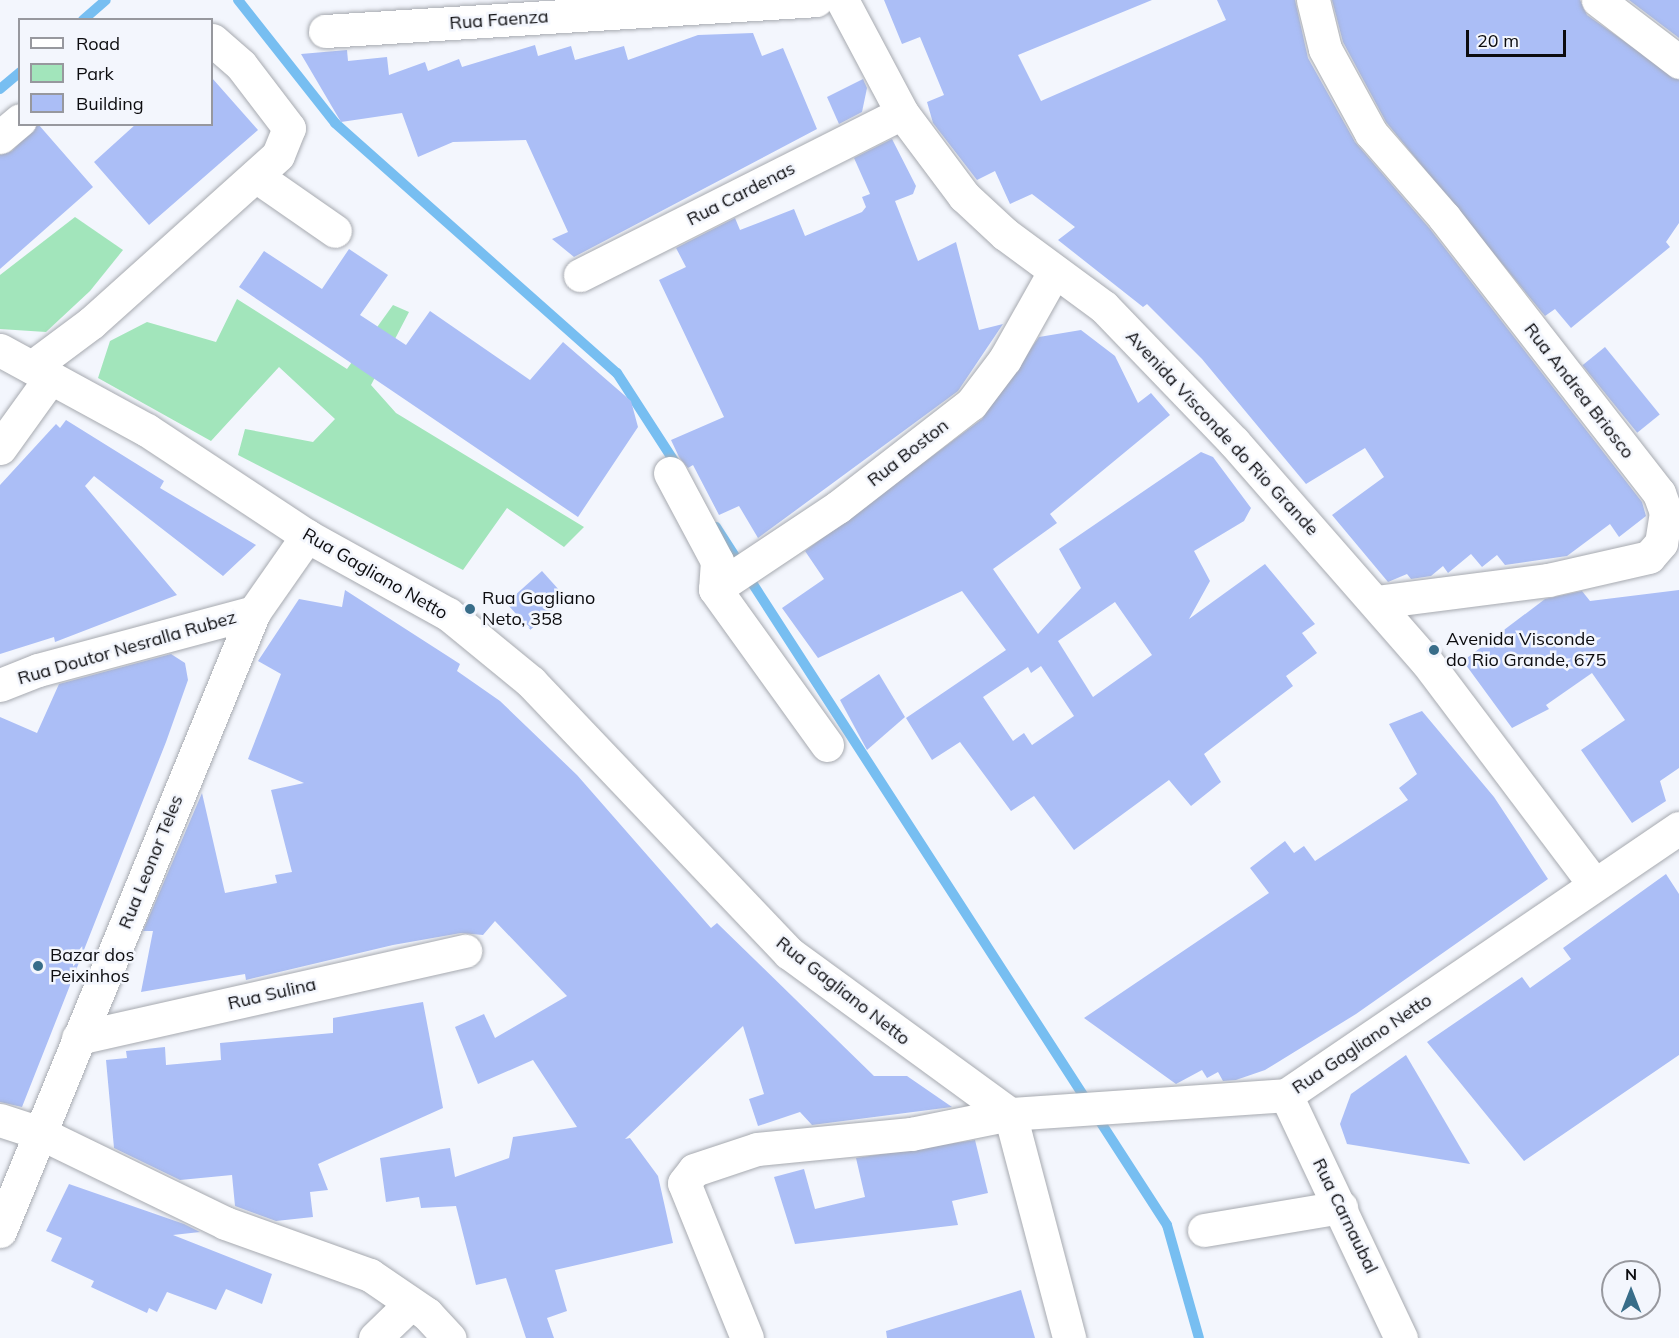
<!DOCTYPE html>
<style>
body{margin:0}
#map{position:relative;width:1679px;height:1338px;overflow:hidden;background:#f3f6fd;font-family:Mulish,sans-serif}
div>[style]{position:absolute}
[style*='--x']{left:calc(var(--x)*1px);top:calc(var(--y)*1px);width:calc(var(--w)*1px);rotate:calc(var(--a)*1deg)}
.green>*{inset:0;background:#a2e5bb}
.stream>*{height:10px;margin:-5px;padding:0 5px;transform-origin:5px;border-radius:5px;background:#77bef1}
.building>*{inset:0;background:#abbef6;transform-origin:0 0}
.roads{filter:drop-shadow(0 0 2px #a7aab0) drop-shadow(0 0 2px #a7aab0)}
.minor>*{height:33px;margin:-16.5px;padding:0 16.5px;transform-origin:16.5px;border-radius:16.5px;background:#fff}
.dots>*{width:16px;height:16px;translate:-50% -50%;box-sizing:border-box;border:3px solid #f3f6fd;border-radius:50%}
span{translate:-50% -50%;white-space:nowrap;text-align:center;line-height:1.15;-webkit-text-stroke:5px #f3f6fd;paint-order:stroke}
.street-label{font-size:18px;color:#0c0c0f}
.poi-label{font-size:18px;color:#0c0c0f}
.left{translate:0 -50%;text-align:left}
.legend{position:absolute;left:18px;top:18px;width:195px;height:108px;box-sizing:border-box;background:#f3f6fd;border:2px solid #97989e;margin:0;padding:8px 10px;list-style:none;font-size:18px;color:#0c0c0f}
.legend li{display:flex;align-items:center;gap:12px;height:30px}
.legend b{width:30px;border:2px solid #97989e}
.north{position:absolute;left:1601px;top:1260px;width:60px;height:60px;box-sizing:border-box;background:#f3f6fd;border:2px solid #97989e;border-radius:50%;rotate:0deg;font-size:16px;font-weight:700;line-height:24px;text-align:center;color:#0c0c0f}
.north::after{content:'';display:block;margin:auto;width:21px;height:27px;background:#386d89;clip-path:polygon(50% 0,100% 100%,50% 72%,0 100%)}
.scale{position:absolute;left:1466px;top:30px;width:100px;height:27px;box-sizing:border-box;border:3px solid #0c0c0f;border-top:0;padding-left:8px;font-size:18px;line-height:21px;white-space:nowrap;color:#0c0c0f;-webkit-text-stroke:4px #f3f6fd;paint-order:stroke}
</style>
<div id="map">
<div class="green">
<i style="clip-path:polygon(75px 217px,123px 250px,90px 291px,46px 332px,0 329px,0 275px)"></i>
<i style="clip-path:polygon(237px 299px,347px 369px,393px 305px,409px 312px,371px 385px,396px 413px,584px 527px,564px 547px,507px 508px,463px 570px,238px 455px,245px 429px,313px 442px,335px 419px,279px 367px,211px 441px,98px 378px,110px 341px,147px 322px,216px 342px)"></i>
</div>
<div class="stream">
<i style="--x:238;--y:0;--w:157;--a:51.7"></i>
<i style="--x:335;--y:123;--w:377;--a:41.6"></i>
<i style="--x:617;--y:373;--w:114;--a:57.1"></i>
<i style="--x:83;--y:20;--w:30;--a:-41"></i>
<i style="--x:0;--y:89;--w:26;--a:-40"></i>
<i style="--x:716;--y:527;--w:831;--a:57.13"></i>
<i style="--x:1167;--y:1225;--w:117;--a:74.2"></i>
</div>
<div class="building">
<i style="clip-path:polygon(884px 0,1152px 0,1018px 55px,1041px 101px,1226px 20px,1217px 0,1295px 0,1308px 58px,1355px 142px,1430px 229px,1642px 502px,1646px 516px,1619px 537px,1610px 524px,1567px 556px,1505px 565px,1497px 555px,1482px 567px,1471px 554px,1448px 573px,1443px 566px,1431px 576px,1411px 579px,1407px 574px,1388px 582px,1332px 515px,1384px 477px,1365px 448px,1306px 484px,1202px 359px,1147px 304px,1143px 307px,1058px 240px,1075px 227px,1032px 194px,1010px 204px,995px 171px,977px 180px,933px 123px,927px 102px,944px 95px,920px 37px,902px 44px)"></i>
<i style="clip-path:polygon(1332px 0,1580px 0,1587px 15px,1679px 80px,1679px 223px,1666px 242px,1670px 247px,1571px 328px,1555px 309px,1545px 316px,1386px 122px,1343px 42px)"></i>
<i style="clip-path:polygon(1629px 0,1679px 0,1679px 38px)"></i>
<i style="clip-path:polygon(753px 33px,762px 56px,783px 48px,817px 129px,574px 257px,552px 239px,568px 232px,526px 140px,453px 142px,418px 157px,402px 113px,341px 122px,301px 54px,347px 50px,348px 61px,387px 57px,389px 75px,425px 62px,428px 71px,459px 59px,462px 67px,535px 45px,538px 56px,571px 46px,575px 60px,624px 46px,628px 60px,698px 35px)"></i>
<i style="clip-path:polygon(212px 78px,258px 130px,149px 225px,94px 162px,136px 124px,212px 124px)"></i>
<i style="clip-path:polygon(863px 79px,867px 88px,862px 112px,839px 124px,827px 97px)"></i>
<i style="clip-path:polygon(38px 124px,93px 187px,0 269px,0 155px,12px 151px)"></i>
<i style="clip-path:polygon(892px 139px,916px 186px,913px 194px,895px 201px,918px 261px,956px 242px,979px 330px,1003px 324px,958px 391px,758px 538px,739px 506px,719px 515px,693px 465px,688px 468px,679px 457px,671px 440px,724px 417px,659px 280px,686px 267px,676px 248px,735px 218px,740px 230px,794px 209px,805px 236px,862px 212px,866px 207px,862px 197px,870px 194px,854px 158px)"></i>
<i style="clip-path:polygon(349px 249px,388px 275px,360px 315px,406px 345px,430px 311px,530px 380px,563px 342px,631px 401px,638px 427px,578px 517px,239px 287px,264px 251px,322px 289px)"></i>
<i style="clip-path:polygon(evenodd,1081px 330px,1115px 356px,1138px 403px,1151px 393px,1170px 415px,1050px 514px,1057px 523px,993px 569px,1038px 634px,1081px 588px,1059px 549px,1201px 452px,1213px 457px,1251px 508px,1244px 521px,1194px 551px,1210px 581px,1189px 619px,1265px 564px,1315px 624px,1302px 633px,1317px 653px,1286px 676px,1293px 686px,1204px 754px,1221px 782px,1191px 806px,1169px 780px,1074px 850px,1034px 796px,1011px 811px,960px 742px,932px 760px,906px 718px,1006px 650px,962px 591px,818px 658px,782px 608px,824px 579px,805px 551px,982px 419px,1039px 337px,1081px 330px,1115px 602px,1152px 655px,1093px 697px,1058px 641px,1115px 602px,1081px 330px,1041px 666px,1074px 716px,1032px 745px,1024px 733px,1013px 741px,983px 697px,1028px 667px,1031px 673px,1041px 666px)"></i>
<i style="left:1605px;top:347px;width:87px;height:29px;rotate:51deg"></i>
<i style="clip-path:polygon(66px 420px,164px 481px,160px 488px,256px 545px,223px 576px,94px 476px,85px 486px,177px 595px,55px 642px,54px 637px,0 654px,0 485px,56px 424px,60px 428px)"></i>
<i style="left:542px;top:571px;width:36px;height:48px;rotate:48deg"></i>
<i style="clip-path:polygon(345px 590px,460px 664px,457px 671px,500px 701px,577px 775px,711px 928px,717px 923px,874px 1076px,907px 1076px,952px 1107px,812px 1125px,800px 1112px,758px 1126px,749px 1099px,764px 1094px,743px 1026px,625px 1139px,630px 1138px,658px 1176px,673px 1243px,555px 1270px,567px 1311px,547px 1318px,554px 1338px,526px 1338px,506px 1278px,476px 1285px,456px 1206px,421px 1208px,419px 1197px,386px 1202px,380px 1158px,450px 1148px,455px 1177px,509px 1158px,513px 1137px,577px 1127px,533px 1060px,478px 1084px,455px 1027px,484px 1014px,495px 1038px,567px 996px,495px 921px,483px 935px,461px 933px,393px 945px,246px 980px,245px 974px,141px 992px,153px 931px,143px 931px,202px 793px,225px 893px,277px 883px,275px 875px,292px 872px,271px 790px,304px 783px,248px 759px,281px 674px,258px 661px,299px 599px,342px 607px)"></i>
<i style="clip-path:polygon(1679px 590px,1679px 768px,1660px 781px,1666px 801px,1632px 823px,1581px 750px,1625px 720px,1592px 673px,1546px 705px,1549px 709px,1512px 728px,1463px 661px,1545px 599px,1582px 591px,1590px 601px)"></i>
<i style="clip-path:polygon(171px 654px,185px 663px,188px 680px,166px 742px,22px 1107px,0 1102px,0 717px,37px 733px,59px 684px)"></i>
<i style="clip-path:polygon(879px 674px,905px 717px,867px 750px,840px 700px)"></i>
<i style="clip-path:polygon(1422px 711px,1494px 797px,1548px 879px,1356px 1014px,1265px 1070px,1236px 1080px,1223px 1081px,1218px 1072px,1207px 1078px,1202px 1070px,1176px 1084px,1084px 1018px,1269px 893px,1250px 868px,1285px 841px,1294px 853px,1304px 846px,1315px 861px,1408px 800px,1399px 788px,1417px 774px,1389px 724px)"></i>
<i style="clip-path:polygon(1666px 874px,1679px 894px,1679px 1055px,1524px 1161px,1427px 1042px,1522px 977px,1530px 988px,1571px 959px,1563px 948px)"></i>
<i style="clip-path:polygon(423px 1002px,443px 1108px,318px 1164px,328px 1190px,310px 1192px,313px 1217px,276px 1221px,235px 1206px,232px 1175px,180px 1180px,114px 1148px,106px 1060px,127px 1058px,126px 1051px,165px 1047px,166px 1065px,221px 1060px,220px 1043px,333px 1033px,333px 1018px)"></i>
<i style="clip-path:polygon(1406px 1055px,1470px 1164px,1347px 1144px,1340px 1124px,1351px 1094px)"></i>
<i style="clip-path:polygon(975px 1140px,988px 1193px,952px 1201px,958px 1225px,795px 1244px,774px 1177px,804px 1169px,815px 1209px,865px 1197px,856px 1158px)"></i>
<i style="clip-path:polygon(69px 1184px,184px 1224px,200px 1232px,173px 1235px,272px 1274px,262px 1304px,226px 1289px,216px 1310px,167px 1292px,157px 1312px,149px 1308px,147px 1313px,91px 1287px,94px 1281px,51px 1261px,62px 1238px,46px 1231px)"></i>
<i style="clip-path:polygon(1021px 1290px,1035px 1338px,887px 1338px,886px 1331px)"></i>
</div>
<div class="roads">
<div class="minor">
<i style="--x:842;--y:0;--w:128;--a:62"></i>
<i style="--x:902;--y:113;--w:104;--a:53.2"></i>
<i style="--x:964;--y:196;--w:56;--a:42.8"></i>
<i style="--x:1005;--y:234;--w:123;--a:36.4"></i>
<i style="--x:1104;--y:307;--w:187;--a:46.1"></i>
<i style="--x:1234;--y:442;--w:291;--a:48.8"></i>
<i style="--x:1426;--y:661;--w:278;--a:53"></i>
<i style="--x:1313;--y:0;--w:50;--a:76.2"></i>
<i style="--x:1325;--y:49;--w:96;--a:61.3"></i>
<i style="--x:1371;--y:133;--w:111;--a:49"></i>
<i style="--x:1444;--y:217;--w:350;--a:52.1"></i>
<i style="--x:1659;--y:493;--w:20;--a:70"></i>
<i style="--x:1666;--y:512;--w:31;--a:99"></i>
<i style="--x:1661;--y:543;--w:18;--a:131"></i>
<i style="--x:1649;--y:557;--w:104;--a:167.2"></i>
<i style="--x:1548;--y:580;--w:173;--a:172.7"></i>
<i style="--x:1598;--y:0;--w:102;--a:37.4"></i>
<i style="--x:325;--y:31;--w:492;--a:-3.6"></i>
<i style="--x:0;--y:137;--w:26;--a:-40"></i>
<i style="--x:256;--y:176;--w:96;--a:34.8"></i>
<i style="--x:580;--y:275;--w:360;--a:-26.7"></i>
<i style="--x:0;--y:350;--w:167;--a:28.6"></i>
<i style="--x:147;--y:430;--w:192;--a:33.5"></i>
<i style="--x:307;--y:536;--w:161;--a:29"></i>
<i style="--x:448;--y:614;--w:107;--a:39.3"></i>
<i style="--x:531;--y:682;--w:374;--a:46.4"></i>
<i style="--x:789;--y:953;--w:273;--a:36.1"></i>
<i style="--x:32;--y:367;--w:74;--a:-36.7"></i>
<i style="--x:91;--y:323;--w:251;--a:-41.9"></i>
<i style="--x:278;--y:155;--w:29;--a:-68"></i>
<i style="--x:289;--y:128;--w:79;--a:-127.3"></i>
<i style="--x:241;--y:65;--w:38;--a:-139"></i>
<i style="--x:0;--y:448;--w:87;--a:-54.3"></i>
<i style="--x:670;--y:473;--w:100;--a:61.9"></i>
<i style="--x:717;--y:561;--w:28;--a:94"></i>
<i style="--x:715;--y:589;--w:192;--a:54.3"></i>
<i style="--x:715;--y:589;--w:148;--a:-33.7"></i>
<i style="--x:838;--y:507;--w:168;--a:-37.8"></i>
<i style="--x:971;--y:404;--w:56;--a:-52.9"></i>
<i style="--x:1005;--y:359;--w:100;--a:-60.6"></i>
<i style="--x:0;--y:685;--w:41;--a:-21.5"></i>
<i style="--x:38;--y:670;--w:224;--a:-15"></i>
<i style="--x:78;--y:1038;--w:397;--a:-12.7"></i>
<i style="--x:1286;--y:1095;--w:269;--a:64.7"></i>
<i style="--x:1010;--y:1114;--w:232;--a:75.2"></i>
<i style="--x:0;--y:1120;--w:42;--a:18"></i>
<i style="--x:40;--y:1133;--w:206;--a:25.9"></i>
<i style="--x:225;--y:1223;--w:154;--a:19.7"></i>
<i style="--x:370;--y:1275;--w:69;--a:34.4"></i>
<i style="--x:427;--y:1314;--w:33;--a:47"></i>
<i style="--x:1204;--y:1230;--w:139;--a:-9.5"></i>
<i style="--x:0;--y:1231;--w:669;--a:-67.69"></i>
<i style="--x:254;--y:612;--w:93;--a:-55.1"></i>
<i style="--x:375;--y:1338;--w:47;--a:-44.1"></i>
<i style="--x:747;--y:1338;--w:167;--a:-112.1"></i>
<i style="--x:684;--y:1183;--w:16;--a:-52"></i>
<i style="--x:694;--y:1170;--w:66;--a:-18.4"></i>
<i style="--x:757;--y:1149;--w:155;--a:-5.6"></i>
<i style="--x:911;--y:1134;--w:101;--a:-11.4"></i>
<i style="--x:1010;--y:1114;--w:277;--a:-3.9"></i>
<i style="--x:1286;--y:1095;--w:475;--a:-34.2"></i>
</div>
</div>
<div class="dots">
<i style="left:470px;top:609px;background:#386d89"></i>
<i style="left:1434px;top:650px;background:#386d89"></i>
<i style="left:38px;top:966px;background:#386d89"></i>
</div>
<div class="street-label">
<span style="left:499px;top:20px;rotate:-4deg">Rua Faenza</span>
<span style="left:741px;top:194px;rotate:-27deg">Rua Cardenas</span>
<span style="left:1579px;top:391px;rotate:52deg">Rua Andrea Briosco</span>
<span style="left:1222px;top:433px;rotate:47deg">Avenida Visconde do Rio Grande</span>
<span style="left:908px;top:453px;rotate:-38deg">Rua Boston</span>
<span style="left:375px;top:574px;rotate:30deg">Rua Gagliano Netto</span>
<span style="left:127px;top:648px;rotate:-16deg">Rua Doutor Nesralla Rubez</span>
<span style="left:151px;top:862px;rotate:-68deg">Rua Leonor Teles</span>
<span style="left:843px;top:991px;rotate:38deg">Rua Gagliano Netto</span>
<span style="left:272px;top:994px;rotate:-13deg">Rua Sulina</span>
<span style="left:1362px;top:1044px;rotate:-34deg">Rua Gagliano Netto</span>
<span style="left:1345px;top:1216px;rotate:64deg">Rua Carnaubal</span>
</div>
<div class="poi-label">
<span class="left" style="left:482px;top:609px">Rua Gagliano<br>Neto, 358</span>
<span class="left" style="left:1446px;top:650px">Avenida Visconde<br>do Rio Grande, 675</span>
<span class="left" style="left:50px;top:966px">Bazar dos<br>Peixinhos</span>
</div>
<ul class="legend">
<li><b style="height:8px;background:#fff"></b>Road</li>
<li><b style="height:16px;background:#a2e5bb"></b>Park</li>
<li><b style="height:16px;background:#abbef6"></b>Building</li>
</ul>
<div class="north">N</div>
<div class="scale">20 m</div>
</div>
